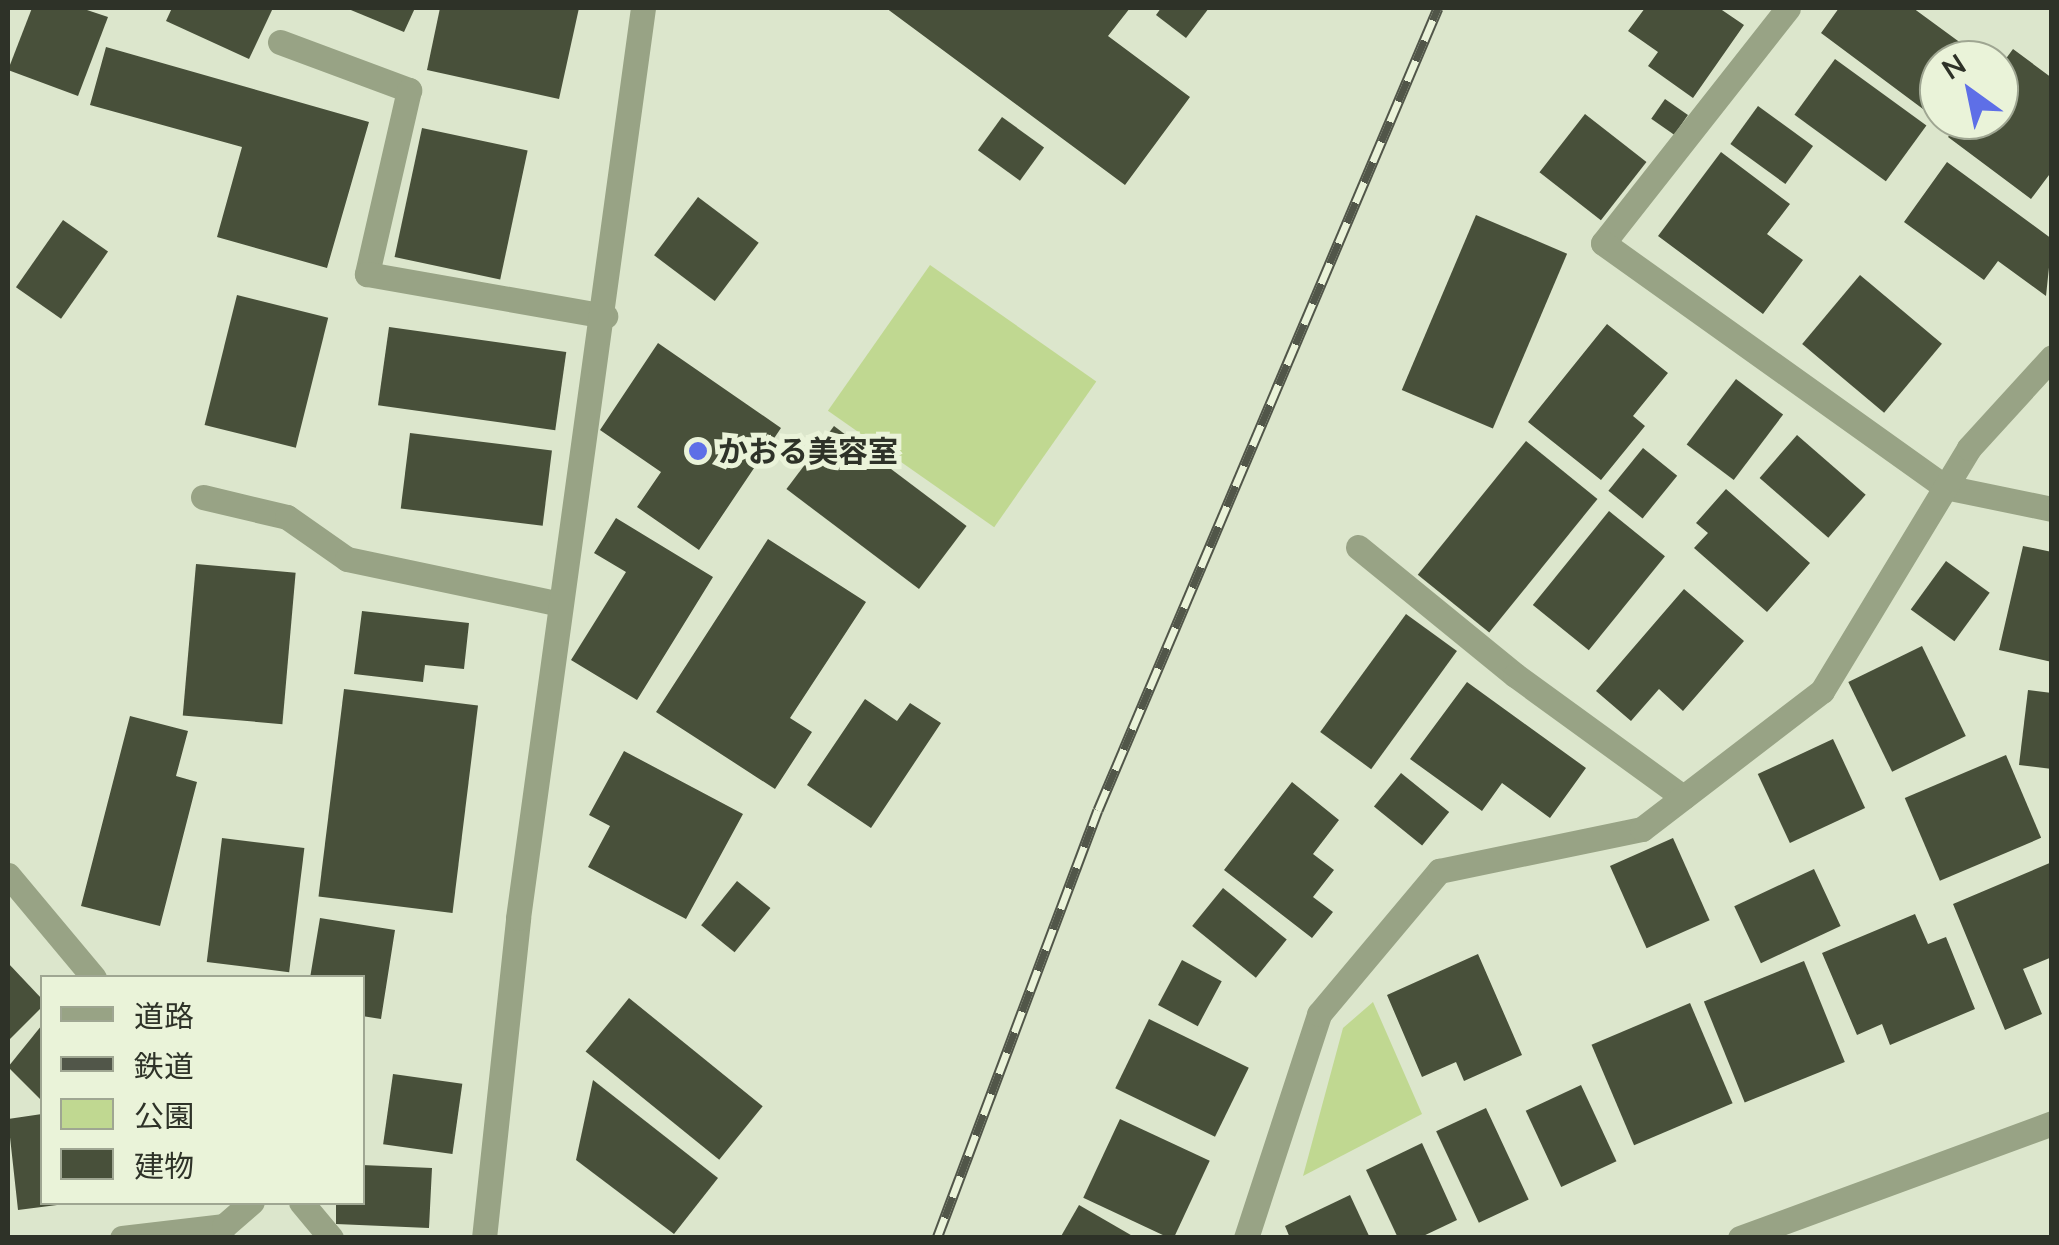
<!DOCTYPE html>
<meta charset="utf-8">
<style>
body{margin:0}
#map{position:relative;width:2059px;height:1245px;overflow:hidden;background:#dce6cc;font-family:Mulish,"Noto Sans JP",sans-serif}
div>[style]{position:absolute}
[style*='--x']{left:calc(var(--x)*1px);top:calc(var(--y)*1px);width:calc(var(--w)*1px);rotate:calc(var(--a)*1deg)}
.green>*{inset:0;background:#c0d891;transform-origin:0 0}
.building>*{inset:0;background:#48503a;transform-origin:0 0}
.minor>*{height:25px;margin:-12.5px;padding:0 12.5px;transform-origin:12.5px;border-radius:12.5px;background:#98a385}
.rail>*{height:11px;margin-top:-5.5px;transform-origin:0;background:repeating-linear-gradient(90deg,#eaf3d9 0 22px,#515649 0 44px);box-sizing:border-box;border-block:2px solid #515649}
.dots>*{width:28px;height:28px;translate:-50% -50%;box-sizing:border-box;border:5px solid #eaf3d9;border-radius:50%}
span{translate:-50% -50%;white-space:nowrap;text-align:center;line-height:1.15;-webkit-text-stroke:10px #eaf3d9;paint-order:stroke}
.poi-label{font-size:30px;color:#2e3228;font-weight:700}
.left{translate:0 -50%;text-align:left}
.frame{position:absolute;inset:0;border:10px solid #2e3228;pointer-events:none}
.legend{position:absolute;left:40px;top:975px;width:325px;height:230px;box-sizing:border-box;background:#eaf3d9;border:2px solid #9fa692;margin:0;padding:12px 18px;list-style:none;font-size:30px;color:#2e3228}
.legend li{display:flex;align-items:center;gap:20px;height:50px}
.legend b{width:50px;border:2px solid #9fa692}
.north{position:absolute;left:1919px;top:40px;width:100px;height:100px;box-sizing:border-box;background:#eaf3d9;border:2px solid #9fa692;border-radius:50%;rotate:327deg;font-size:28px;font-weight:700;line-height:40px;text-align:center;color:#2e3228}
.north::after{content:'';display:block;margin:auto;width:35px;height:45px;background:#5e6fe7;clip-path:polygon(50% 0,100% 100%,50% 72%,0 100%)}
</style>
<div id="map">
<div class="green">
<i style="left:930px;top:265px;width:203px;height:178px;rotate:35deg"></i>
<i style="clip-path:polygon(1373px 1002px,1422px 1114px,1303px 1176px,1343px 1028px)"></i>
</div>
<div class="building">
<i style="clip-path:polygon(32px 8px,81px 8px,108px 17px,78px 96px,8px 70px)"></i>
<i style="clip-path:polygon(172px 8px,273px 8px,249px 59px,166px 21px)"></i>
<i style="clip-path:polygon(346px 8px,415px 8px,404px 32px)"></i>
<i style="clip-path:polygon(440px 8px,579px 8px,559px 99px,427px 70px)"></i>
<i style="clip-path:polygon(886px 8px,1130px 8px,1108px 36px,1190px 97px,1125px 185px)"></i>
<i style="clip-path:polygon(1161px 8px,1209px 8px,1186px 38px,1156px 15px)"></i>
<i style="clip-path:polygon(1645px 8px,1719px 8px,1744px 25px,1693px 98px,1648px 66px,1658px 52px,1628px 31px)"></i>
<i style="clip-path:polygon(1839px 8px,1913px 8px,1969px 49px,1961px 60px,1939px 60px,1939px 88px,1923px 109px,1821px 33px)"></i>
<i style="clip-path:polygon(106px 47px,369px 122px,327px 268px,217px 237px,242px 147px,90px 105px)"></i>
<i style="clip-path:polygon(2013px 49px,2052px 78px,2052px 171px,2031px 199px,1948px 137px,1961px 120px,1999px 120px,1999px 68px)"></i>
<i style="left:1835px;top:59px;width:113px;height:69px;rotate:36deg"></i>
<i style="left:1665px;top:99px;width:28px;height:24px;rotate:35deg"></i>
<i style="left:1758px;top:106px;width:68px;height:47px;rotate:36deg"></i>
<i style="left:1585px;top:114px;width:78px;height:74px;rotate:38deg"></i>
<i style="left:1002px;top:117px;width:52px;height:41px;rotate:36deg"></i>
<i style="left:422px;top:128px;width:108px;height:132px;rotate:12deg"></i>
<i style="clip-path:polygon(1721px 152px,1790px 204px,1767px 234px,1803px 260px,1763px 314px,1658px 236px)"></i>
<i style="clip-path:polygon(1947px 162px,2052px 239px,2046px 296px,1998px 261px,1984px 280px,1904px 222px)"></i>
<i style="left:698px;top:197px;width:76px;height:73px;rotate:37deg"></i>
<i style="left:1476px;top:215px;width:99px;height:190px;rotate:23deg"></i>
<i style="left:63px;top:220px;width:55px;height:82px;rotate:35deg"></i>
<i style="left:1860px;top:275px;width:107px;height:90px;rotate:40deg"></i>
<i style="left:237px;top:295px;width:94px;height:134px;rotate:14deg"></i>
<i style="clip-path:polygon(1607px 324px,1668px 373px,1633px 416px,1645px 426px,1601px 480px,1528px 422px)"></i>
<i style="left:389px;top:327px;width:179px;height:79px;rotate:8deg"></i>
<i style="clip-path:polygon(658px 343px,781px 428px,699px 550px,637px 507px,661px 472px,600px 430px)"></i>
<i style="left:1736px;top:379px;width:59px;height:82px;rotate:37deg"></i>
<i style="left:834px;top:426px;width:166px;height:79px;rotate:37deg"></i>
<i style="left:410px;top:433px;width:143px;height:76px;rotate:7deg"></i>
<i style="left:1797px;top:435px;width:91px;height:57px;rotate:41deg"></i>
<i style="left:1526px;top:441px;width:92px;height:172px;rotate:39deg"></i>
<i style="left:1643px;top:448px;width:44px;height:55px;rotate:39deg"></i>
<i style="clip-path:polygon(1726px 489px,1810px 563px,1767px 612px,1694px 548px,1708px 533px,1696px 523px)"></i>
<i style="left:1609px;top:511px;width:72px;height:121px;rotate:39deg"></i>
<i style="clip-path:polygon(616px 518px,713px 577px,637px 700px,571px 660px,626px 572px,594px 553px)"></i>
<i style="clip-path:polygon(768px 539px,866px 602px,790px 718px,812px 732px,775px 789px,656px 712px)"></i>
<i style="clip-path:polygon(2023px 546px,2052px 552px,2052px 662px,1999px 650px)"></i>
<i style="left:1946px;top:561px;width:54px;height:60px;rotate:36deg"></i>
<i style="left:196px;top:564px;width:100px;height:152px;rotate:5deg"></i>
<i style="clip-path:polygon(1684px 589px,1744px 641px,1683px 711px,1659px 689px,1631px 721px,1596px 691px)"></i>
<i style="clip-path:polygon(362px 611px,469px 623px,464px 669px,425px 665px,423px 682px,354px 674px)"></i>
<i style="left:1406px;top:614px;width:63px;height:146px;rotate:36deg"></i>
<i style="left:1922px;top:646px;width:100px;height:82px;rotate:64deg"></i>
<i style="clip-path:polygon(1467px 682px,1586px 768px,1550px 818px,1502px 783px,1482px 811px,1410px 759px)"></i>
<i style="left:344px;top:689px;width:135px;height:209px;rotate:7deg"></i>
<i style="clip-path:polygon(2028px 690px,2052px 693px,2052px 769px,2019px 765px)"></i>
<i style="clip-path:polygon(865px 699px,897px 721px,910px 703px,941px 723px,871px 828px,807px 785px)"></i>
<i style="clip-path:polygon(130px 716px,188px 731px,176px 776px,197px 782px,160px 926px,81px 906px)"></i>
<i style="left:1833px;top:739px;width:76px;height:83px;rotate:65deg"></i>
<i style="clip-path:polygon(624px 751px,743px 814px,686px 919px,588px 867px,610px 826px,589px 815px)"></i>
<i style="left:2006px;top:755px;width:90px;height:110px;rotate:67deg"></i>
<i style="left:1401px;top:773px;width:62px;height:43px;rotate:39deg"></i>
<i style="clip-path:polygon(1292px 782px,1339px 820px,1313px 854px,1334px 870px,1313px 897px,1333px 912px,1312px 938px,1224px 870px)"></i>
<i style="left:222px;top:838px;width:83px;height:125px;rotate:7deg"></i>
<i style="left:1673px;top:838px;width:90px;height:69px;rotate:66deg"></i>
<i style="clip-path:polygon(2052px 862px,2052px 957px,2023px 969px,2042px 1014px,2005px 1030px,1953px 904px)"></i>
<i style="left:1814px;top:869px;width:63px;height:88px;rotate:65deg"></i>
<i style="left:737px;top:881px;width:43px;height:57px;rotate:39deg"></i>
<i style="left:1223px;top:888px;width:82px;height:49px;rotate:39deg"></i>
<i style="clip-path:polygon(1915px 914px,1928px 944px,1946px 937px,1975px 1009px,1890px 1045px,1882px 1024px,1857px 1035px,1822px 953px)"></i>
<i style="clip-path:polygon(320px 918px,395px 930px,381px 1019px,362px 1016px,362px 978px,310px 978px)"></i>
<i style="clip-path:polygon(1478px 954px,1522px 1055px,1464px 1081px,1456px 1062px,1422px 1077px,1387px 995px)"></i>
<i style="left:1182px;top:960px;width:45px;height:51px;rotate:28deg"></i>
<i style="left:1804px;top:961px;width:109px;height:108px;rotate:68deg"></i>
<i style="clip-path:polygon(8px 963px,42px 999px,42px 1007px,8px 1041px)"></i>
<i style="left:629px;top:998px;width:172px;height:69px;rotate:39deg"></i>
<i style="left:1690px;top:1003px;width:109px;height:107px;rotate:67deg"></i>
<i style="left:1149px;top:1019px;width:111px;height:77px;rotate:26deg"></i>
<i style="clip-path:polygon(42px 1025px,42px 1101px,8px 1067px)"></i>
<i style="left:393px;top:1074px;width:70px;height:71px;rotate:8deg"></i>
<i style="clip-path:polygon(593px 1080px,718px 1178px,674px 1234px,576px 1160px)"></i>
<i style="left:1581px;top:1085px;width:84px;height:61px;rotate:65deg"></i>
<i style="left:1486px;top:1108px;width:101px;height:55px;rotate:65deg"></i>
<i style="clip-path:polygon(42px 1114px,42px 1202px,57px 1205px,18px 1210px,8px 1119px)"></i>
<i style="left:1120px;top:1119px;width:99px;height:87px;rotate:25deg"></i>
<i style="clip-path:polygon(1422px 1143px,1457px 1220px,1419px 1238px,1398px 1238px,1366px 1170px)"></i>
<i style="clip-path:polygon(362px 1165px,432px 1168px,429px 1228px,336px 1224px,336px 1202px,362px 1202px)"></i>
<i style="clip-path:polygon(1350px 1195px,1370px 1238px,1290px 1238px,1285px 1226px)"></i>
<i style="clip-path:polygon(1079px 1205px,1136px 1238px,1060px 1238px)"></i>
</div>
<div class="minor">
<i style="--x:1788;--y:8;--w:299;--a:128.2"></i>
<i style="--x:1603;--y:243;--w:420;--a:35.5"></i>
<i style="--x:1945;--y:487;--w:109;--a:11.6"></i>
<i style="--x:280;--y:42;--w:138;--a:20.4"></i>
<i style="--x:409;--y:90;--w:189;--a:102.9"></i>
<i style="--x:367;--y:274;--w:242;--a:10"></i>
<i style="--x:203;--y:497;--w:86;--a:13.4"></i>
<i style="--x:287;--y:517;--w:73;--a:35"></i>
<i style="--x:347;--y:559;--w:218;--a:11.9"></i>
<i style="--x:1358;--y:547;--w:203;--a:39.2"></i>
<i style="--x:1515;--y:675;--w:208;--a:36"></i>
<i style="--x:8;--y:875;--w:134;--a:50.1"></i>
<i style="--x:301;--y:1202;--w:47;--a:50.2"></i>
<i style="--x:122;--y:1238;--w:103;--a:-6.7"></i>
<i style="--x:224;--y:1226;--w:37;--a:-41"></i>
<i style="--x:484;--y:1238;--w:322;--a:-83.9"></i>
<i style="--x:518;--y:918;--w:919;--a:-82.18"></i>
<i style="--x:1246;--y:1238;--w:236;--a:-71.9"></i>
<i style="--x:1319;--y:1014;--w:187;--a:-50"></i>
<i style="--x:1439;--y:871;--w:207;--a:-11.7"></i>
<i style="--x:1642;--y:829;--w:227;--a:-37.5"></i>
<i style="--x:1822;--y:691;--w:284;--a:-58.8"></i>
<i style="--x:1969;--y:448;--w:123;--a:-47.6"></i>
<i style="--x:1740;--y:1238;--w:333;--a:-20.2"></i>
</div>
<div class="rail">
<i style="--x:937;--y:1238;--w:457;--a:-69.4"></i>
<i style="--x:1098;--y:810;--w:871;--a:-67.03"></i>
</div>
<div class="dots">
<i style="left:698px;top:451px;background:#5e6fe7"></i>
</div>
<div class="poi-label">
<span class="left" style="left:718px;top:451px">かおる美容室</span>
</div>
<div class="frame"></div>
<ul class="legend">
<li><b style="height:12px;background:#98a385"></b>道路</li>
<li><b style="height:12px;background:#515649"></b>鉄道</li>
<li><b style="height:28px;background:#c0d891"></b>公園</li>
<li><b style="height:28px;background:#48503a"></b>建物</li>
</ul>
<div class="north">N</div>
</div>
